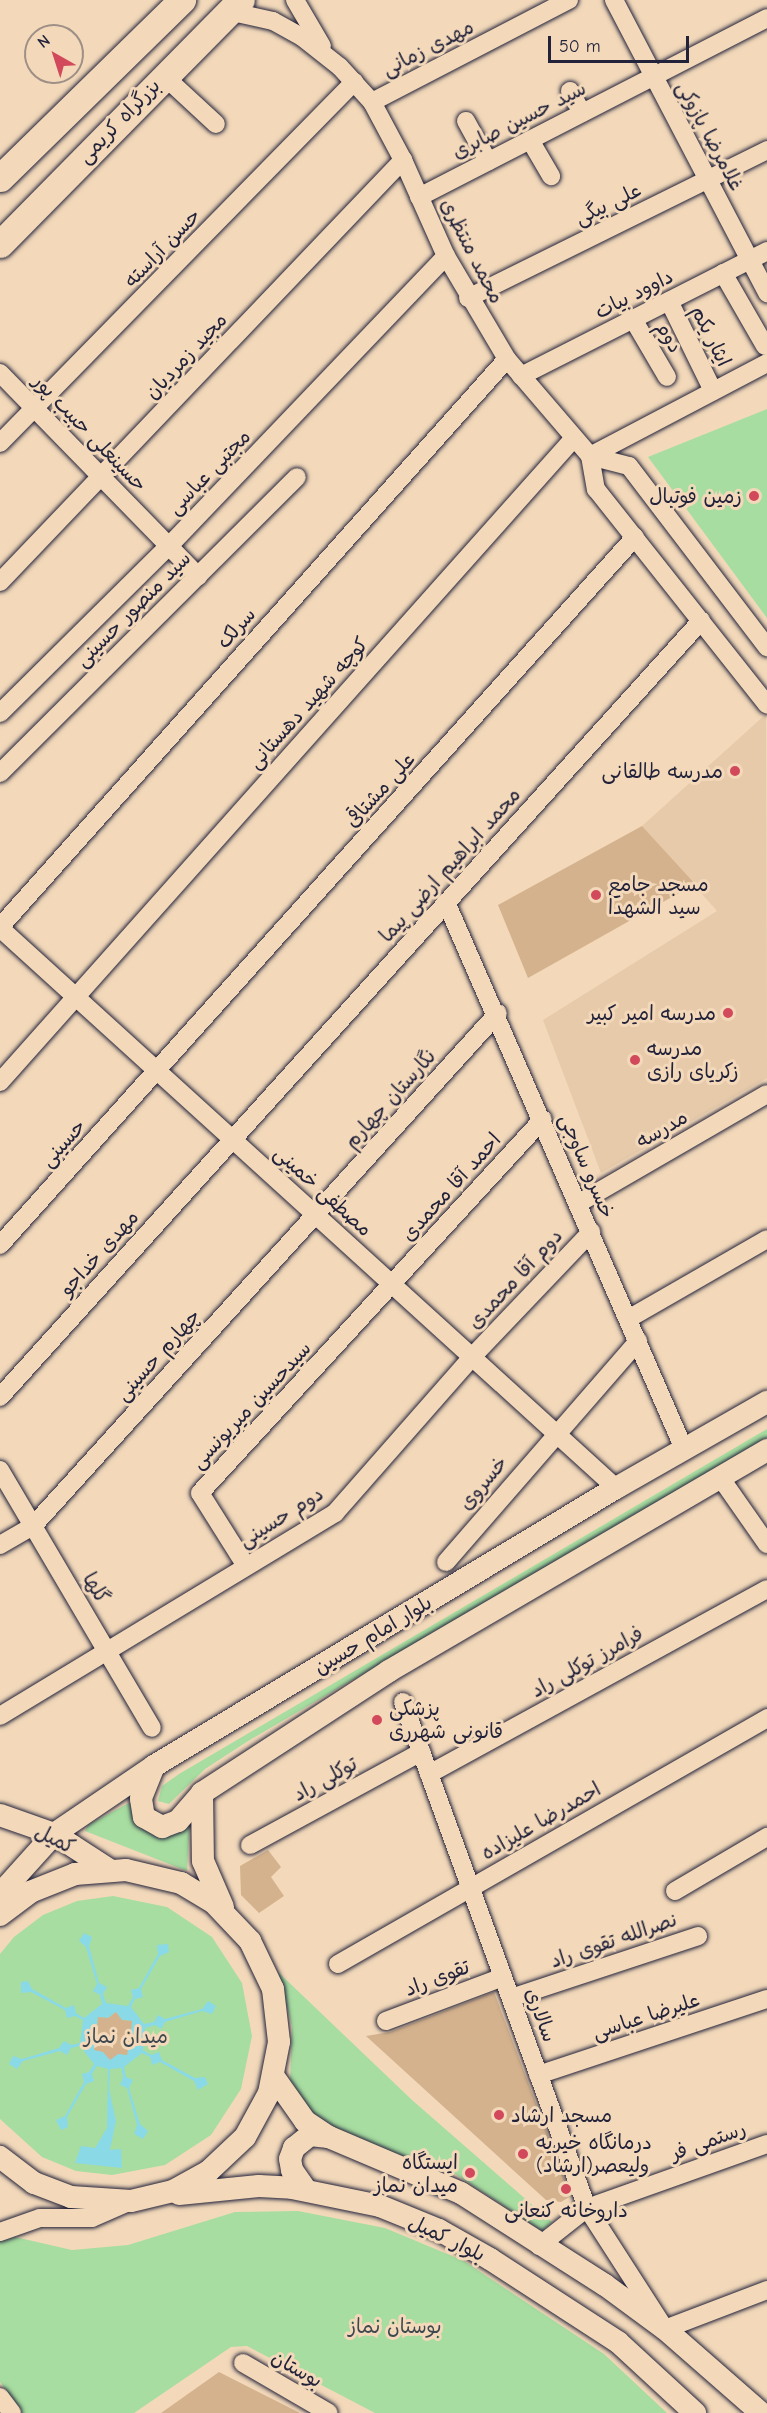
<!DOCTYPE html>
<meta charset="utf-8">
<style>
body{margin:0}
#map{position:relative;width:767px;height:2413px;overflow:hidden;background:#f3d9ba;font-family:"Comic Neue","Playpen Sans Arabic",sans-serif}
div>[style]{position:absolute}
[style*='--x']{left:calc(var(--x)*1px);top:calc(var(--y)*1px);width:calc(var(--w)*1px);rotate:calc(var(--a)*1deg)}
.built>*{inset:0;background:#e6caaa}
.green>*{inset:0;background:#a7dda0}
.water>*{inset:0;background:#8ad9e7}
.building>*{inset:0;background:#d4b28d}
.roads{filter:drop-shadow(0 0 2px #22223b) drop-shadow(0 0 2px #22223b)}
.minor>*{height:18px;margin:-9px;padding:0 9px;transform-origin:9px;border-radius:9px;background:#f3d9ba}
.major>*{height:22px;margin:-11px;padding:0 11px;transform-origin:11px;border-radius:11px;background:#f3d9ba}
.highway>*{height:27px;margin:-13.5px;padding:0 13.5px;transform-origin:13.5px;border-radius:13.5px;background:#f3d9ba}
.dots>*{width:16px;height:16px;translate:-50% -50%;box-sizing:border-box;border:3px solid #f3d9ba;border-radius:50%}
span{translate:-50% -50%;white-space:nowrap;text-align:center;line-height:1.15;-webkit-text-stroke:6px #f3d9ba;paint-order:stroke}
.street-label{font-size:20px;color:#22223b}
.poi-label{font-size:20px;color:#22223b}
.right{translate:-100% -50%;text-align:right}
.left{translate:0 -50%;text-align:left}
.park-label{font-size:20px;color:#3d474f}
.north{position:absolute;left:24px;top:24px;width:60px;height:60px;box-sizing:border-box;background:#f3d9ba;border:2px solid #9f9087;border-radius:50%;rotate:321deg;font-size:16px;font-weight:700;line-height:24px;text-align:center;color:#22223b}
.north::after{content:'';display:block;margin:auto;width:21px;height:27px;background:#d1495b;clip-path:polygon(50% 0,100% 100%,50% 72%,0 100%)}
.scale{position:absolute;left:548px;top:36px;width:141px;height:27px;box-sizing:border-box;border:3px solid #22223b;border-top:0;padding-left:8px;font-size:18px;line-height:21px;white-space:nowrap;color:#22223b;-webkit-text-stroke:4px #f3d9ba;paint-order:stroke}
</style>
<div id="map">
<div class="built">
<i style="clip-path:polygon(766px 714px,767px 1078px,601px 1173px,543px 1020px,717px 911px,642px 826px)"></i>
</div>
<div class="green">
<i style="clip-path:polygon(767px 409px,767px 618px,648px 457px)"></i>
<i style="clip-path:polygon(767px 1429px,767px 1438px,248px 1741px,205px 1769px,169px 1804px,158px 1801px,162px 1786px,179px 1774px)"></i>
<i style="clip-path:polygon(138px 1798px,139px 1824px,153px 1835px,170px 1836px,190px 1819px,187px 1871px,85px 1831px,88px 1825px)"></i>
<i style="clip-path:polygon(113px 1896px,167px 1907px,212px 1937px,242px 1983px,252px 2036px,241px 2089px,211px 2135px,165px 2165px,112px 2175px,76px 2171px,42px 2157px,0 2119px,0 1954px,14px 1937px,43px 1915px,77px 1901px)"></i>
<i style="clip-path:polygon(278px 1972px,412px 2100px,552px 2222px,542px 2231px,440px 2164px,374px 2150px,315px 2116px,290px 2084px,292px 2027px)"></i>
<i style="clip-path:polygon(298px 2211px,385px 2228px,464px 2261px,604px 2354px,667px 2413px,375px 2413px,247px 2346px,231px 2347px,134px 2413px,22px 2413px,0 2382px,0 2241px,15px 2237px,72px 2250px,128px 2245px,235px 2212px)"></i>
</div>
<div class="water">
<i style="clip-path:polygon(evenodd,84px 1933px,92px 1937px,89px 1946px,99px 1983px,107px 1987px,103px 1994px,106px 2003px,128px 2006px,133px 1997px,131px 1990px,139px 1988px,158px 1954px,157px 1945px,168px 1944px,169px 1952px,160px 1956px,141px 1989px,143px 1997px,135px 1999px,131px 2007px,144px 2024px,154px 2022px,158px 2015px,165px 2019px,202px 2009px,208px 2001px,216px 2006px,212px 2014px,202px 2011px,165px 2022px,161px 2029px,155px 2025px,145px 2028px,143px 2050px,151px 2055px,159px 2052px,162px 2060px,195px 2078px,205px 2077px,208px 2084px,198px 2090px,194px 2081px,160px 2062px,152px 2065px,150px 2057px,142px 2053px,124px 2067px,126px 2077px,133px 2080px,129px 2088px,140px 2124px,148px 2131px,143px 2139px,134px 2134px,137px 2125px,127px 2088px,120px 2085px,123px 2077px,121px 2068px,110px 2069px,109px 2089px,116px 2121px,110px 2150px,121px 2149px,122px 2168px,75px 2163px,81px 2146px,95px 2148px,107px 2128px,108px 2069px,97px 2066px,92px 2074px,94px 2081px,86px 2084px,67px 2117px,68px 2127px,61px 2130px,56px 2120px,65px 2116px,84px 2082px,82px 2074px,89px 2072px,94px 2064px,80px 2046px,71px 2048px,67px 2055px,60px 2051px,23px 2061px,17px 2069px,9px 2064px,13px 2056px,22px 2059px,59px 2048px,64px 2041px,71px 2045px,80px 2043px,83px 2020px,75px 2016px,67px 2018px,65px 2010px,31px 1992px,21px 1993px,21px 1982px,28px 1981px,32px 1989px,66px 2008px,74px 2005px,76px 2013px,84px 2018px,102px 2004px,100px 1995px,93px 1991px,97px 1984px,86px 1947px,79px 1941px,84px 1933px,116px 2012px,122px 2020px,132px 2021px,131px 2031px,136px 2039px,129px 2045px,127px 2055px,94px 2050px,95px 2040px,89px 2033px,97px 2027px,98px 2017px,108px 2018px,116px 2012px)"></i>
</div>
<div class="building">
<i style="clip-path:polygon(642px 826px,695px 884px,528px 978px,498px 905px)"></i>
<i style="clip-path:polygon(268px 1850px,281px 1867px,271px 1877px,284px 1896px,259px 1913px,241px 1895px,240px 1866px)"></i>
<i style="clip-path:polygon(494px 1992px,571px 2196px,561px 2202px,546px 2200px,366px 2036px,390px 2032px)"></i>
<i style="clip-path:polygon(116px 2012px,122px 2020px,132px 2021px,131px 2031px,136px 2039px,129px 2045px,127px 2055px,118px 2054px,110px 2060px,103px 2052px,94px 2050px,95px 2040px,89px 2033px,97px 2027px,98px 2017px,108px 2018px)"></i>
<i style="clip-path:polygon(219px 2372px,300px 2413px,161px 2413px)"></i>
</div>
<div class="roads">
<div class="minor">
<i style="--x:295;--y:0;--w:53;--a:59.6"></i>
<i style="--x:614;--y:0;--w:331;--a:62.4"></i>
<i style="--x:228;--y:11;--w:46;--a:12.5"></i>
<i style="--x:273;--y:21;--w:33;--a:29"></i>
<i style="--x:302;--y:37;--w:48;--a:38.3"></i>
<i style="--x:340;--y:67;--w:47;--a:47.6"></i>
<i style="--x:372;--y:102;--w:66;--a:61.9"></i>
<i style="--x:403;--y:160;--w:105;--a:65.9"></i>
<i style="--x:446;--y:256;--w:120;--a:59.4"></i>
<i style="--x:507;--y:359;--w:128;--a:49.4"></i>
<i style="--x:590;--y:456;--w:40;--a:14.4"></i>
<i style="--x:629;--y:466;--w:228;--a:52.7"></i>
<i style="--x:163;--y:75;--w:72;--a:42.8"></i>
<i style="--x:570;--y:91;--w:25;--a:61"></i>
<i style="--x:372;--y:102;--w:222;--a:-27.4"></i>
<i style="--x:466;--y:121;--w:46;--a:61.2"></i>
<i style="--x:530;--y:140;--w:42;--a:59.7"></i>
<i style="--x:419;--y:197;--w:391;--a:-27.2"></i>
<i style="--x:723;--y:273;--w:84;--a:60.1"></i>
<i style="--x:468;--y:298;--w:334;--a:-26.3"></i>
<i style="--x:669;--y:301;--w:100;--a:63.9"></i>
<i style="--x:633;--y:319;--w:67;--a:59.6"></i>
<i style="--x:0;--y:373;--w:284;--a:45.7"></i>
<i style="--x:521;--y:376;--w:276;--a:-26.9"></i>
<i style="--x:0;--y:443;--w:506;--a:-45.56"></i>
<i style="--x:590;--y:456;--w:34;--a:80"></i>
<i style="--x:596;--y:489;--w:275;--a:51.6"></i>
<i style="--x:590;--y:456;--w:200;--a:-27.7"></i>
<i style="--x:0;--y:582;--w:584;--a:-46.32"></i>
<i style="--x:0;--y:713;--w:238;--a:-44.7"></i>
<i style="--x:169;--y:546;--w:401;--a:-46.3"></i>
<i style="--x:0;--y:773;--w:419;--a:-44.9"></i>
<i style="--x:446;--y:902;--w:597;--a:66.49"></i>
<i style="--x:0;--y:927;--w:761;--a:-48.25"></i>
<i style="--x:0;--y:928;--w:832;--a:42.27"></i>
<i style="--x:0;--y:1082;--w:861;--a:-48.29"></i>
<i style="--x:579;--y:1203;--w:217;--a:-30.1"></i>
<i style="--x:0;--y:1245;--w:951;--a:-48.11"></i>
<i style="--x:628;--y:1319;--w:160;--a:-29.9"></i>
<i style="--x:0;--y:1397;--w:1046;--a:-47.91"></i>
<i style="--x:0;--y:1470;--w:299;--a:59.5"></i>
<i style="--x:720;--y:1477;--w:82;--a:55"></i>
<i style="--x:0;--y:1545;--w:38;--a:-30"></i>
<i style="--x:33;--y:1526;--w:692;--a:-47.81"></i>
<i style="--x:446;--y:1562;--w:293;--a:-49"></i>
<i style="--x:246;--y:1566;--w:86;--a:-122.2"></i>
<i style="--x:200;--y:1493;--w:507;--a:-47.48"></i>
<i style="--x:403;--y:1702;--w:538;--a:70.02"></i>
<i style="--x:587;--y:2208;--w:144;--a:57.2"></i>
<i style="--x:665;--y:2329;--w:109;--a:-20.9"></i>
<i style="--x:0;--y:1716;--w:392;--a:-31.2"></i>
<i style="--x:335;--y:1513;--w:208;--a:-48.7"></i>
<i style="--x:472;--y:1357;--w:173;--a:-46.4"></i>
<i style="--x:429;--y:1774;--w:385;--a:-28.7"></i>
<i style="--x:250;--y:1845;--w:195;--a:-28.5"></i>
<i style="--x:675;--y:1891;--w:107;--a:-30.4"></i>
<i style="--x:338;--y:1964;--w:495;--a:-29.8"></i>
<i style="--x:511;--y:1998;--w:197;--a:-18.3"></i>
<i style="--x:386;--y:2021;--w:125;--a:-20.6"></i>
<i style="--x:538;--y:2075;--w:241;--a:-18.4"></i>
<i style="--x:0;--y:2232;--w:42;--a:-19.3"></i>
<i style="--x:40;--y:2218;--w:52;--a:0"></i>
<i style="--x:92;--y:2218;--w:43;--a:-23.6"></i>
<i style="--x:539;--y:2246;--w:61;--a:-38.4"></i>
<i style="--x:587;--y:2208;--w:191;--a:-19.6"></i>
<i style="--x:243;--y:2363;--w:99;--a:30.2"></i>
<i style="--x:0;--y:2397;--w:20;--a:53"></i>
</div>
<div class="major">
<i style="--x:154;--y:1766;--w:35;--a:112"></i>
<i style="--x:141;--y:1799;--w:18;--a:81"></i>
<i style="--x:144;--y:1817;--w:21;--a:29"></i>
<i style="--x:162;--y:1827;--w:17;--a:-21"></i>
<i style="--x:178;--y:1821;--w:37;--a:-49"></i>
<i style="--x:202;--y:1793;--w:223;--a:-33.1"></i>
<i style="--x:389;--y:1671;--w:438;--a:-30.3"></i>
<i style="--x:202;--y:1793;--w:68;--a:89.2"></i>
<i style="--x:203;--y:1861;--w:50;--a:66.5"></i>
<i style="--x:0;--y:1815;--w:57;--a:19.4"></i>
<i style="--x:54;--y:1834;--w:64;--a:32.9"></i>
<i style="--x:0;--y:1894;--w:81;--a:-48"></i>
<i style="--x:54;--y:1834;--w:121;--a:-34.2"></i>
<i style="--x:154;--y:1766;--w:539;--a:-31.04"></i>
<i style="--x:616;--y:1488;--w:174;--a:-29.7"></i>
<i style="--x:0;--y:1915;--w:38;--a:-37"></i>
<i style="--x:30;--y:1892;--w:48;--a:-21.8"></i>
<i style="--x:75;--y:1874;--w:51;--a:-4.5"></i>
<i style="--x:126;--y:1870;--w:57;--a:13.3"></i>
<i style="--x:181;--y:1883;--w:37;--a:31"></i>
<i style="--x:213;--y:1902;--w:54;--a:46.5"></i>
<i style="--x:250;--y:1941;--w:53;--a:64.4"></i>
<i style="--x:273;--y:1989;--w:53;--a:83.5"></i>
<i style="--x:279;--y:2042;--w:52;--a:101.1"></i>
<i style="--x:269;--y:2093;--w:50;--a:118.6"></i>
<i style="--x:245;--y:2137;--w:50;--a:136.6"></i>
<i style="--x:209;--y:2171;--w:41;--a:150.9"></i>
<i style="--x:173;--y:2191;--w:43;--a:166.6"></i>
<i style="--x:131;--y:2201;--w:60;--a:-176.2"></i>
<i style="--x:71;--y:2197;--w:40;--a:-159"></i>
<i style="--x:34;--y:2183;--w:43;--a:-142.6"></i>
<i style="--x:274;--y:2077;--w:54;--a:54.8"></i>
<i style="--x:305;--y:2121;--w:29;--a:34"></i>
<i style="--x:329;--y:2137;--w:143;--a:23"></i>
<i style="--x:461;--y:2193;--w:171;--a:32.6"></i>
<i style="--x:605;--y:2285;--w:74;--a:36.3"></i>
<i style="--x:665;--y:2329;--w:128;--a:41.2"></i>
<i style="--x:306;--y:2190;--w:24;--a:-125"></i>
<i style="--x:292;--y:2170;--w:11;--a:-100"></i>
<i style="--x:290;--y:2159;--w:12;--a:-70"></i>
<i style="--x:294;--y:2148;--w:21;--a:-39"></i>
<i style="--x:310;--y:2135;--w:19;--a:6"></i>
<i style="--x:179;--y:2194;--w:80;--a:-5.7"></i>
<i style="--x:259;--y:2186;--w:33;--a:3"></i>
<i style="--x:292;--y:2188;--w:90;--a:11.6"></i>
<i style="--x:380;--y:2206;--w:64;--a:22.1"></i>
<i style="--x:439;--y:2230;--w:59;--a:29.6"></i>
<i style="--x:490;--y:2259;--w:153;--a:33"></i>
<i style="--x:618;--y:2342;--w:105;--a:42.7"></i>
</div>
<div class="highway">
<i style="--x:0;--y:178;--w:255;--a:-44.4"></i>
<i style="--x:0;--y:244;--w:343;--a:-45.4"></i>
</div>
</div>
<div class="dots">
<i style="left:754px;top:496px;background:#d1495b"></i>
<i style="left:735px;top:771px;background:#d1495b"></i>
<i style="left:596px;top:895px;background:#d1495b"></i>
<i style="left:728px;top:1013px;background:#d1495b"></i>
<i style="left:635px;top:1060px;background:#d1495b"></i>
<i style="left:377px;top:1720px;background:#d1495b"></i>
<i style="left:499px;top:2115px;background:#d1495b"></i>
<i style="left:523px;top:2154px;background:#d1495b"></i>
<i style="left:470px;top:2173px;background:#d1495b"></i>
<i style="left:566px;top:2189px;background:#d1495b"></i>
</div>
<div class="street-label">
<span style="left:428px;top:48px;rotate:-27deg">مهدی زمانی</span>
<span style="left:519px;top:120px;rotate:-27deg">سید حسین صابری</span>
<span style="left:119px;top:121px;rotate:-46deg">بزرگراه کریمی</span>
<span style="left:710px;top:136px;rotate:62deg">غلامرضا پازوکی</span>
<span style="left:608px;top:204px;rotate:-26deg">علی بیگی</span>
<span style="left:162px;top:248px;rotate:-46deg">حسن آراسته</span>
<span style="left:472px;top:251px;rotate:63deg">محمد منتظری</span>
<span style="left:634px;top:294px;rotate:-27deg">داوود بیات</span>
<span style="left:711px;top:336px;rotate:64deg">ایثار یکم</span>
<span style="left:669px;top:337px;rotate:59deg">دوم</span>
<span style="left:186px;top:356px;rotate:-47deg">مجید زمردیان</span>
<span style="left:90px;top:433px;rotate:46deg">حسینعلی حبیب پور</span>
<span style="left:209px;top:472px;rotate:-46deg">مجتبی عباسی</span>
<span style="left:133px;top:609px;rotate:-45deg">سید منصور حسینی</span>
<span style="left:236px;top:628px;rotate:-48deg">سرلک</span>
<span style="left:308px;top:703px;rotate:-48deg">کوچه شهید دهستانی</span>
<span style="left:380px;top:790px;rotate:-48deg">علی مشتاقی</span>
<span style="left:450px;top:865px;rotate:-48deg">محمد ابراهیم ارضی پیما</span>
<span style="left:390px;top:1099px;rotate:-48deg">نگارستان چهارم</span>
<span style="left:662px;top:1129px;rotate:-30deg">مدرسه</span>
<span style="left:63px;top:1143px;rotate:-48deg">حسینی</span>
<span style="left:587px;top:1166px;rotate:67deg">خسرو ساوجی</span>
<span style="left:451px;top:1187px;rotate:-48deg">احمد آقا محمدی</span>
<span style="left:323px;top:1191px;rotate:42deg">مصطفی خمینی</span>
<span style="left:99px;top:1253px;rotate:-48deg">مهدی خداجو</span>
<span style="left:515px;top:1279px;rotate:-47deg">دوم آقا محمدی</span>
<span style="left:158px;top:1355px;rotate:-48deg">چهارم حسینی</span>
<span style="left:251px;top:1405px;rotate:-47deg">سیدحسین میریونسی</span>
<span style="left:483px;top:1483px;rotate:-50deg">خسروی</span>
<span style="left:281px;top:1517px;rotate:-32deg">دوم حسینی</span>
<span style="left:96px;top:1588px;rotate:59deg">گلها</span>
<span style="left:373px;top:1635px;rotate:-31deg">بلوار امام حسین</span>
<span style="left:587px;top:1662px;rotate:-29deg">فرامرز توکلی راد</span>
<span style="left:325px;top:1779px;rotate:-29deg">توکلی راد</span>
<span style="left:541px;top:1821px;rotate:-30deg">احمدرضا علیزاده</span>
<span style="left:55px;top:1839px;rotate:27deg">کمیل</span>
<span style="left:614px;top:1940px;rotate:-19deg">نصرالله تقوی راد</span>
<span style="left:437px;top:1978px;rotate:-21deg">تقوی راد</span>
<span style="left:541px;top:2015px;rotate:70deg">سالاری</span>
<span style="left:646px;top:2016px;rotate:-18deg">علیرضا عباسی</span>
<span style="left:708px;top:2141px;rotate:-20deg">رستمی فر</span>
<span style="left:447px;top:2238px;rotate:26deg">بلوار کمیل</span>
<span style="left:297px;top:2369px;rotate:30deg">بوستان</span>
</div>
<div class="poi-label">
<span class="right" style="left:742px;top:496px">زمین فوتبال</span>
<span class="right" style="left:723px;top:771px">مدرسه طالقانی</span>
<span class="left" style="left:608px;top:896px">مسجد جامع<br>سید الشهدا</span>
<span class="right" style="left:716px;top:1013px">مدرسه امیر کبیر</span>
<span class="left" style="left:647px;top:1060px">مدرسه<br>زکریای رازی</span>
<span class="left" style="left:389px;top:1720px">پزشکی<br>قانونی شهرری</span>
<span class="left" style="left:511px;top:2115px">مسجد ارشاد</span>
<span class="left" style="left:536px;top:2154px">درمانگاه خیریه<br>ولیعصر(ارشاد)</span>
<span class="right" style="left:458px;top:2174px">ایستگاه<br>میدان نماز</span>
<span style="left:566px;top:2210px">داروخانه کنعانی</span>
</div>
<div class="park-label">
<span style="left:126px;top:2036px">میدان نماز</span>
<span style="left:395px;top:2326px">بوستان نماز</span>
</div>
<div class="north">N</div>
<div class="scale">50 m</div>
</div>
